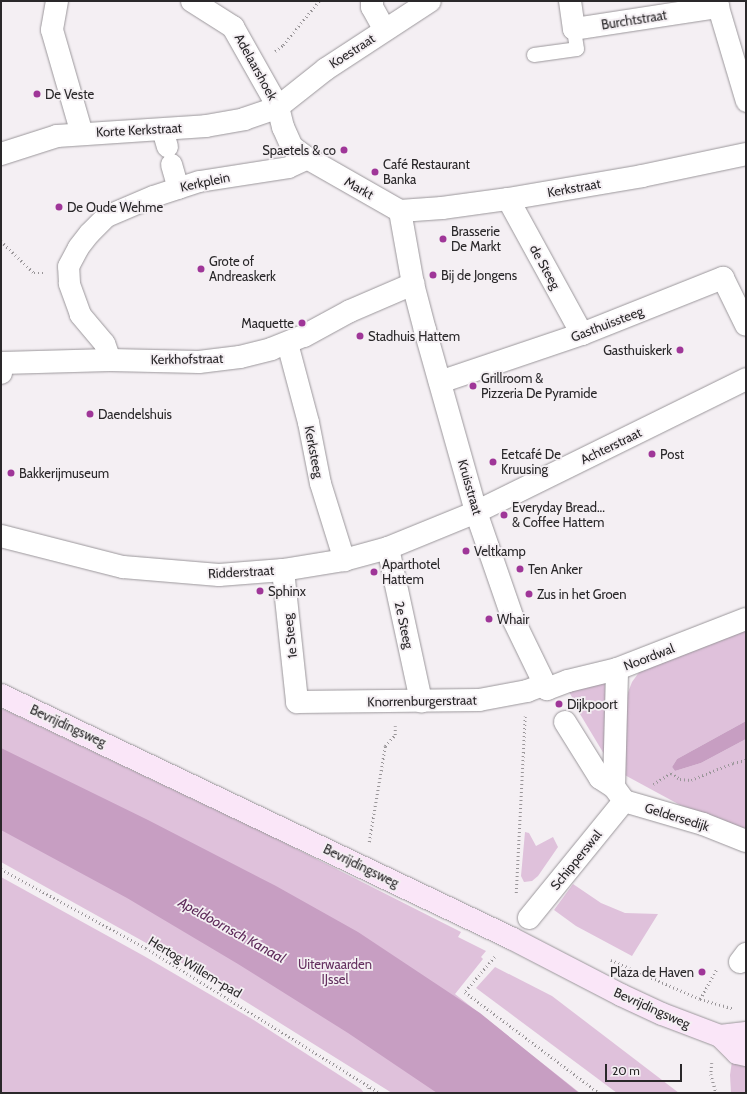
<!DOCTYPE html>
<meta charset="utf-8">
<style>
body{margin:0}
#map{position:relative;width:747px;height:1094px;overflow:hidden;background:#f4eff3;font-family:Cabin,sans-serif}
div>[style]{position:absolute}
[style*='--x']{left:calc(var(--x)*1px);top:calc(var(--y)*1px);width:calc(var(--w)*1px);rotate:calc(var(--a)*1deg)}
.green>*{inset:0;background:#dfc1db}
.water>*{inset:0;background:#c79ec2}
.path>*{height:2.5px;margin-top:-1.25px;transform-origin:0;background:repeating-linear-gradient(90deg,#9a9699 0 1px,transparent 0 4px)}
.roads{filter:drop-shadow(0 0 1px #9b979b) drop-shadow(0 0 1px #9b979b)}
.service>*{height:14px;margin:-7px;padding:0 7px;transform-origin:7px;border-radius:7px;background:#fff}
.pedestrian>*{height:21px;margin:-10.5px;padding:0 10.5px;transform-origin:10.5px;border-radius:10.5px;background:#fff}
.minor>*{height:22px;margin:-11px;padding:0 11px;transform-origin:11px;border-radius:11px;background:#fff}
.secondary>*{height:22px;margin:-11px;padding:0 11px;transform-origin:11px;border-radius:11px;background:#fae6f8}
.dots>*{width:11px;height:11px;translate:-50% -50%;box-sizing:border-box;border:2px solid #f4eff3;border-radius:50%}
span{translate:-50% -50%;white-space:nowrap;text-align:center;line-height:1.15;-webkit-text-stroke:3.5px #f4eff3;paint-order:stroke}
.street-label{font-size:13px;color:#2a282a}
.poi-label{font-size:13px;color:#2a282a}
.left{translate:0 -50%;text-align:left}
.right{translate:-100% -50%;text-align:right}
.park-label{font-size:13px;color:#64305f}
.water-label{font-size:14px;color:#5f2c5b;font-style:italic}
.frame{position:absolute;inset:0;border:2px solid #2a282a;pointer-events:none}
.scale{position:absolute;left:605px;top:1064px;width:77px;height:18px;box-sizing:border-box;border:2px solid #2a282a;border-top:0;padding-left:5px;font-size:12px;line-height:14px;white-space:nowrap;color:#2a282a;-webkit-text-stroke:3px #f4eff3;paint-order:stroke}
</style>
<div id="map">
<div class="green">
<i style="clip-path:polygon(746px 627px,746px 721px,677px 759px,672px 767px,675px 771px,701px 763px,746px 739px,746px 829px,680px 805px,621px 773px,624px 703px,632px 682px,640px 671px)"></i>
<i style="clip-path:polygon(605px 679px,605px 708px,604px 754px,580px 714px,581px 709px,577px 706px,568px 690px)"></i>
<i style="clip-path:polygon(1px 708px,277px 839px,461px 932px,458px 937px,486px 951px,481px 957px,483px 959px,455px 994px,580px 1093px,392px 1093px,200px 973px,1px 862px)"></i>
<i style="clip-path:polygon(525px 832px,529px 833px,536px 846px,553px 837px,558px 847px,538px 876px,532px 881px,524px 882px,521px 876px)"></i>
<i style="clip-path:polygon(1px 877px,144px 956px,252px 1019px,361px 1089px,364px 1093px,1px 1093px)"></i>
<i style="clip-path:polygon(573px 884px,601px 903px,625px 913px,658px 914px,632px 956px,576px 926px,554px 910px)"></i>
<i style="clip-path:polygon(495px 967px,552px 996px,679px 1093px,617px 1093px,476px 988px)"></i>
<i style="clip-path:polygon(732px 1061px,746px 1065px,746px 1093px,731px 1093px,730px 1075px)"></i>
</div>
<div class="water">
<i style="clip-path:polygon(746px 721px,746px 739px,701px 763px,675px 771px,672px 767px,677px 759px)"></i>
<i style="clip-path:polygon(1px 748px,148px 820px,276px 886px,358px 932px,480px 1013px,579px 1093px,437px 1093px,348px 1033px,238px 964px,127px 898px,1px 830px)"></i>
</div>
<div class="path">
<i style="--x:275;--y:51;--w:10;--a:-37"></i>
<i style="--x:283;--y:45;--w:57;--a:-50.7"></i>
<i style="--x:1;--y:241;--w:46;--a:44.1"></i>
<i style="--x:34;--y:273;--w:10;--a:0"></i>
<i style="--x:653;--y:784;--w:21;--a:-31"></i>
<i style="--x:671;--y:773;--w:11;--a:34"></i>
<i style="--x:680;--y:779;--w:11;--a:5"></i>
<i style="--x:691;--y:780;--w:45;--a:-22"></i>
<i style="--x:733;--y:763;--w:13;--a:-13"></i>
<i style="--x:369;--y:842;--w:97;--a:-80.5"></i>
<i style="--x:385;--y:746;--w:15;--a:-48"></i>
<i style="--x:395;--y:735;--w:9;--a:-90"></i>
<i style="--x:1;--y:869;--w:165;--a:28.6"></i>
<i style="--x:146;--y:948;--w:275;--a:31.8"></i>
<i style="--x:516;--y:893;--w:177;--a:-87.1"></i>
<i style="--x:495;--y:957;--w:46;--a:130.6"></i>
<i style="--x:465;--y:992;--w:168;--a:37"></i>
<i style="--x:611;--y:960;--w:97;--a:23.7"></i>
<i style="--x:700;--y:999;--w:35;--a:16"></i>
<i style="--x:700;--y:999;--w:35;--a:-61"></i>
<i style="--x:712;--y:1063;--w:11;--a:95"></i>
<i style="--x:711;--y:1074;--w:20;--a:75"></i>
<i style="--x:368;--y:1093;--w:7;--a:-82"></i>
</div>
<div class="roads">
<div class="service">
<i style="--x:534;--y:55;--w:43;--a:-7.9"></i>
<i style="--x:577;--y:49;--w:20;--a:-99"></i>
</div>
<div class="pedestrian">
<i style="--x:718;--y:7;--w:98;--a:73.4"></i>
<i style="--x:162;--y:129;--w:18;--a:74"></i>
<i style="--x:171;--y:164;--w:25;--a:74"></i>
<i style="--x:287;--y:343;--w:82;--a:75.1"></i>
<i style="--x:308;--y:422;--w:62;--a:78.9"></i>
<i style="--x:320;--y:483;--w:81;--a:72.7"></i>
<i style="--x:110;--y:360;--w:18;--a:-109"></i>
<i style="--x:104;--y:343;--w:38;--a:-130"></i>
<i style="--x:80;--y:314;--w:33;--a:-110"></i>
<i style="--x:69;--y:283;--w:17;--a:-93"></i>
<i style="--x:68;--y:266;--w:21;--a:-62"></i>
<i style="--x:78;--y:247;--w:18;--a:-52"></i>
<i style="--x:89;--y:233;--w:24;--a:-45"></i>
<i style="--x:106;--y:216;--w:51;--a:-23.1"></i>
<i style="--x:153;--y:196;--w:48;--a:-18.1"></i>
<i style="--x:199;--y:181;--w:90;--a:-8.9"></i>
<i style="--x:288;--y:167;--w:21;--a:-25"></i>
</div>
<div class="minor">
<i style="--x:57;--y:1;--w:29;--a:100"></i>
<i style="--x:52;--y:30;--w:108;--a:73.9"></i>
<i style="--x:192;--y:1;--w:49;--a:32.4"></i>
<i style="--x:233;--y:27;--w:92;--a:60.6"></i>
<i style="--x:278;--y:107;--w:21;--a:76"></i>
<i style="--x:283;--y:127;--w:22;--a:66"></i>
<i style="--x:292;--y:147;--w:19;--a:36"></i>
<i style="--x:307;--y:158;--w:107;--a:29.7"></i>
<i style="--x:400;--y:211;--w:74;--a:79.9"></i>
<i style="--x:413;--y:284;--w:48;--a:75.4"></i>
<i style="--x:425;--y:330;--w:189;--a:74.3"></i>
<i style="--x:476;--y:512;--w:113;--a:70.9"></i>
<i style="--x:513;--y:619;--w:78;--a:64.1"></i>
<i style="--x:547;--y:689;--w:22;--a:-21"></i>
<i style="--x:568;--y:681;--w:50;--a:-13.8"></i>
<i style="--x:617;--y:669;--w:138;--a:-21.2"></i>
<i style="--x:372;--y:1;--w:6;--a:90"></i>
<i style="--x:372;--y:7;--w:26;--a:61"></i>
<i style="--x:570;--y:1;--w:28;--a:82"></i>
<i style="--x:574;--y:29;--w:146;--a:-8.7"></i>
<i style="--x:718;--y:7;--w:6;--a:-99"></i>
<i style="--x:1;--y:154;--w:59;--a:-17.8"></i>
<i style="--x:57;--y:136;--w:149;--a:-3.8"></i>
<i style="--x:206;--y:126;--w:39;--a:-10"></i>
<i style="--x:244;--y:119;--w:36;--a:-19"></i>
<i style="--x:278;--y:107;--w:61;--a:-38.4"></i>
<i style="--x:326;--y:69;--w:124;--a:-33.2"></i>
<i style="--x:508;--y:199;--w:154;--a:61.3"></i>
<i style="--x:400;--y:211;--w:42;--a:-4.1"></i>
<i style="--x:442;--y:208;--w:67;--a:-7.8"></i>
<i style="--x:508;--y:199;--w:136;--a:-9.7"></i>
<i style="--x:642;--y:176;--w:106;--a:-11.9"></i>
<i style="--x:1;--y:373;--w:10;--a:-84"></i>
<i style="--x:2;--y:363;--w:108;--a:-1.6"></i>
<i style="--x:110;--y:360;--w:89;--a:1.3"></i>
<i style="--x:199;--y:362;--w:41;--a:-7"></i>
<i style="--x:240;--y:357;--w:32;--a:-14"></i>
<i style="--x:271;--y:349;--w:35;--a:-22"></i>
<i style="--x:304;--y:336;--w:52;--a:-28.5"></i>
<i style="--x:350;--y:311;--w:69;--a:-23.2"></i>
<i style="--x:440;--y:382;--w:150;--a:-18.7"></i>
<i style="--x:582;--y:334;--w:152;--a:-21.7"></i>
<i style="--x:723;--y:278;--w:52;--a:63.9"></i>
<i style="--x:1;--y:536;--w:126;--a:14.3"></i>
<i style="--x:123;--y:567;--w:96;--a:4.8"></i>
<i style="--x:219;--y:575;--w:64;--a:-4.5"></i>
<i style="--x:283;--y:570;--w:62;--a:-9.3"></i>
<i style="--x:344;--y:560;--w:46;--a:-15.3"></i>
<i style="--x:388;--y:548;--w:95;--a:-22.2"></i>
<i style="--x:476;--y:512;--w:301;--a:-26.2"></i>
<i style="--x:388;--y:548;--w:157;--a:77.8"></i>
<i style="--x:283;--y:570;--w:133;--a:83.9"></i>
<i style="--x:297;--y:702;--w:182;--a:-0.6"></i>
<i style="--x:479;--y:700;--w:49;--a:-10.6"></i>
<i style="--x:527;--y:691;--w:19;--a:-21"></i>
<i style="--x:565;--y:722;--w:66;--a:58"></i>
<i style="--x:600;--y:778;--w:17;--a:33"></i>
<i style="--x:614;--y:787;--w:17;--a:54"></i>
<i style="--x:624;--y:801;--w:82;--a:16.2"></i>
<i style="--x:703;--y:824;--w:46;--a:21.6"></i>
<i style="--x:614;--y:787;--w:118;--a:-88.5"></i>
<i style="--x:529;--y:918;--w:151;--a:-50.9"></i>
<i style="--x:740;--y:962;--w:10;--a:-53"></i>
</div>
<div class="secondary">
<i style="--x:1;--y:695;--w:565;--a:25.48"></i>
<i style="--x:511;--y:938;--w:124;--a:27.4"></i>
<i style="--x:621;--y:995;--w:45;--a:24.9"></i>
<i style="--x:662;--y:1014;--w:62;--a:20.8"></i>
<i style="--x:720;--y:1036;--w:24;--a:45"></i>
<i style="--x:737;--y:1053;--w:9;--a:13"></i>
<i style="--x:720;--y:1036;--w:26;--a:-7"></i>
</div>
</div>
<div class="dots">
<i style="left:37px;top:94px;background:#9f3698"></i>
<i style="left:344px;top:150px;background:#9f3698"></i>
<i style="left:375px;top:172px;background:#9f3698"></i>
<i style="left:59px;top:207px;background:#9f3698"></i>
<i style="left:443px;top:239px;background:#9f3698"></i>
<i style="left:201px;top:269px;background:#9f3698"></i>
<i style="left:433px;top:275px;background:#9f3698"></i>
<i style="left:302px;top:323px;background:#9f3698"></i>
<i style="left:360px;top:336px;background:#9f3698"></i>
<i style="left:680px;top:350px;background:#9f3698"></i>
<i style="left:473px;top:386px;background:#9f3698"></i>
<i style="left:90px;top:414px;background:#9f3698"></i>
<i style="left:652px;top:454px;background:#9f3698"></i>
<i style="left:493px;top:462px;background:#9f3698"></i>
<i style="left:11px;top:473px;background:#9f3698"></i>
<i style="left:504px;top:515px;background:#9f3698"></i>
<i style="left:466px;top:551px;background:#9f3698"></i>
<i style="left:520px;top:569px;background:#9f3698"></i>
<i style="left:374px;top:572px;background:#9f3698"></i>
<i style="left:260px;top:591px;background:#9f3698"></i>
<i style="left:529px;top:594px;background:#9f3698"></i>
<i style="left:489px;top:619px;background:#9f3698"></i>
<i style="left:559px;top:704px;background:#9f3698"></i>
<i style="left:702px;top:972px;background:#9f3698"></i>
</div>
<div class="street-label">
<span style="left:634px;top:20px;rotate:-9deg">Burchtstraat</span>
<span style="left:352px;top:51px;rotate:-33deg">Koestraat</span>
<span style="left:256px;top:67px;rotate:61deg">Adelaarshoek</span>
<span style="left:139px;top:130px;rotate:-3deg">Korte Kerkstraat</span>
<span style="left:205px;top:182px;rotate:-12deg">Kerkplein</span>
<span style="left:359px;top:188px;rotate:30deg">Markt</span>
<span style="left:574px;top:188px;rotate:-10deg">Kerkstraat</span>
<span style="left:545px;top:267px;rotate:61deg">de Steeg</span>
<span style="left:607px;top:324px;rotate:-21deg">Gasthuissteeg</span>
<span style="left:187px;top:359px;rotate:-1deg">Kerkhofstraat</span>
<span style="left:611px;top:446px;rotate:-26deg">Achterstraat</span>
<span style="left:314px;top:452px;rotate:79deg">Kerksteeg</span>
<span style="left:470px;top:487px;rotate:74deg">Kruisstraat</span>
<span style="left:241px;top:572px;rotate:-3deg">Ridderstraat</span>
<span style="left:404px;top:625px;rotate:78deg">2e Steeg</span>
<span style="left:290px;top:636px;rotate:-96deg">1e Steeg</span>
<span style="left:649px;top:657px;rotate:-21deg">Noordwal</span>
<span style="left:422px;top:701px;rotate:-1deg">Knorrenburgerstraat</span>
<span style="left:68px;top:726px;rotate:25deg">Bevrijdingsweg</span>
<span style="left:677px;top:817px;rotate:17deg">Geldersedijk</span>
<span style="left:576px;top:860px;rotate:-51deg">Schipperswal</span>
<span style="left:361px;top:866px;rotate:26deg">Bevrijdingsweg</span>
<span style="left:195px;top:967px;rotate:31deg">Hertog Willem-pad</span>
<span style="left:652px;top:1008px;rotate:24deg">Bevrijdingsweg</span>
</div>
<div class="poi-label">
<span class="left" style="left:45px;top:94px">De Veste</span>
<span class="right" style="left:336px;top:150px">Spaetels &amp; co</span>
<span class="left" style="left:383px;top:172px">Café Restaurant<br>Banka</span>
<span class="left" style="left:67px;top:207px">De Oude Wehme</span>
<span class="left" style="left:451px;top:239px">Brasserie<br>De Markt</span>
<span class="left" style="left:209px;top:269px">Grote of<br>Andreaskerk</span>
<span class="left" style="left:441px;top:275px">Bij de Jongens</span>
<span class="right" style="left:294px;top:323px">Maquette</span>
<span class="left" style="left:368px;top:336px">Stadhuis Hattem</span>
<span class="right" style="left:672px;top:350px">Gasthuiskerk</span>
<span class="left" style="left:481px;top:386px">Grillroom &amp;<br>Pizzeria De Pyramide</span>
<span class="left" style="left:98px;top:414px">Daendelshuis</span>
<span class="left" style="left:660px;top:454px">Post</span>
<span class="left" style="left:501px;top:462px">Eetcafé De<br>Kruusing</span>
<span class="left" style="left:19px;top:473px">Bakkerijmuseum</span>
<span class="left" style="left:512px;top:515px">Everyday Bread...<br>&amp; Coffee Hattem</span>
<span class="left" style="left:474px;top:551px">Veltkamp</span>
<span class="left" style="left:382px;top:572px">Aparthotel<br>Hattem</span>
<span class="left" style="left:528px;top:569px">Ten Anker</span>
<span class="left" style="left:268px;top:591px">Sphinx</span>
<span class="left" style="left:537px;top:594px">Zus in het Groen</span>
<span class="left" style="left:497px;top:619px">Whair</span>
<span class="left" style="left:567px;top:704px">Dijkpoort</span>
<span class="right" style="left:694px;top:972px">Plaza de Haven</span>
</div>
<div class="park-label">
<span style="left:335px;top:972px">Uiterwaarden<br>IJssel</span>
</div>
<div class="water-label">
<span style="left:232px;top:930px;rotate:29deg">Apeldoornsch Kanaal</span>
</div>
<div class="frame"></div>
<div class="scale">20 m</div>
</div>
